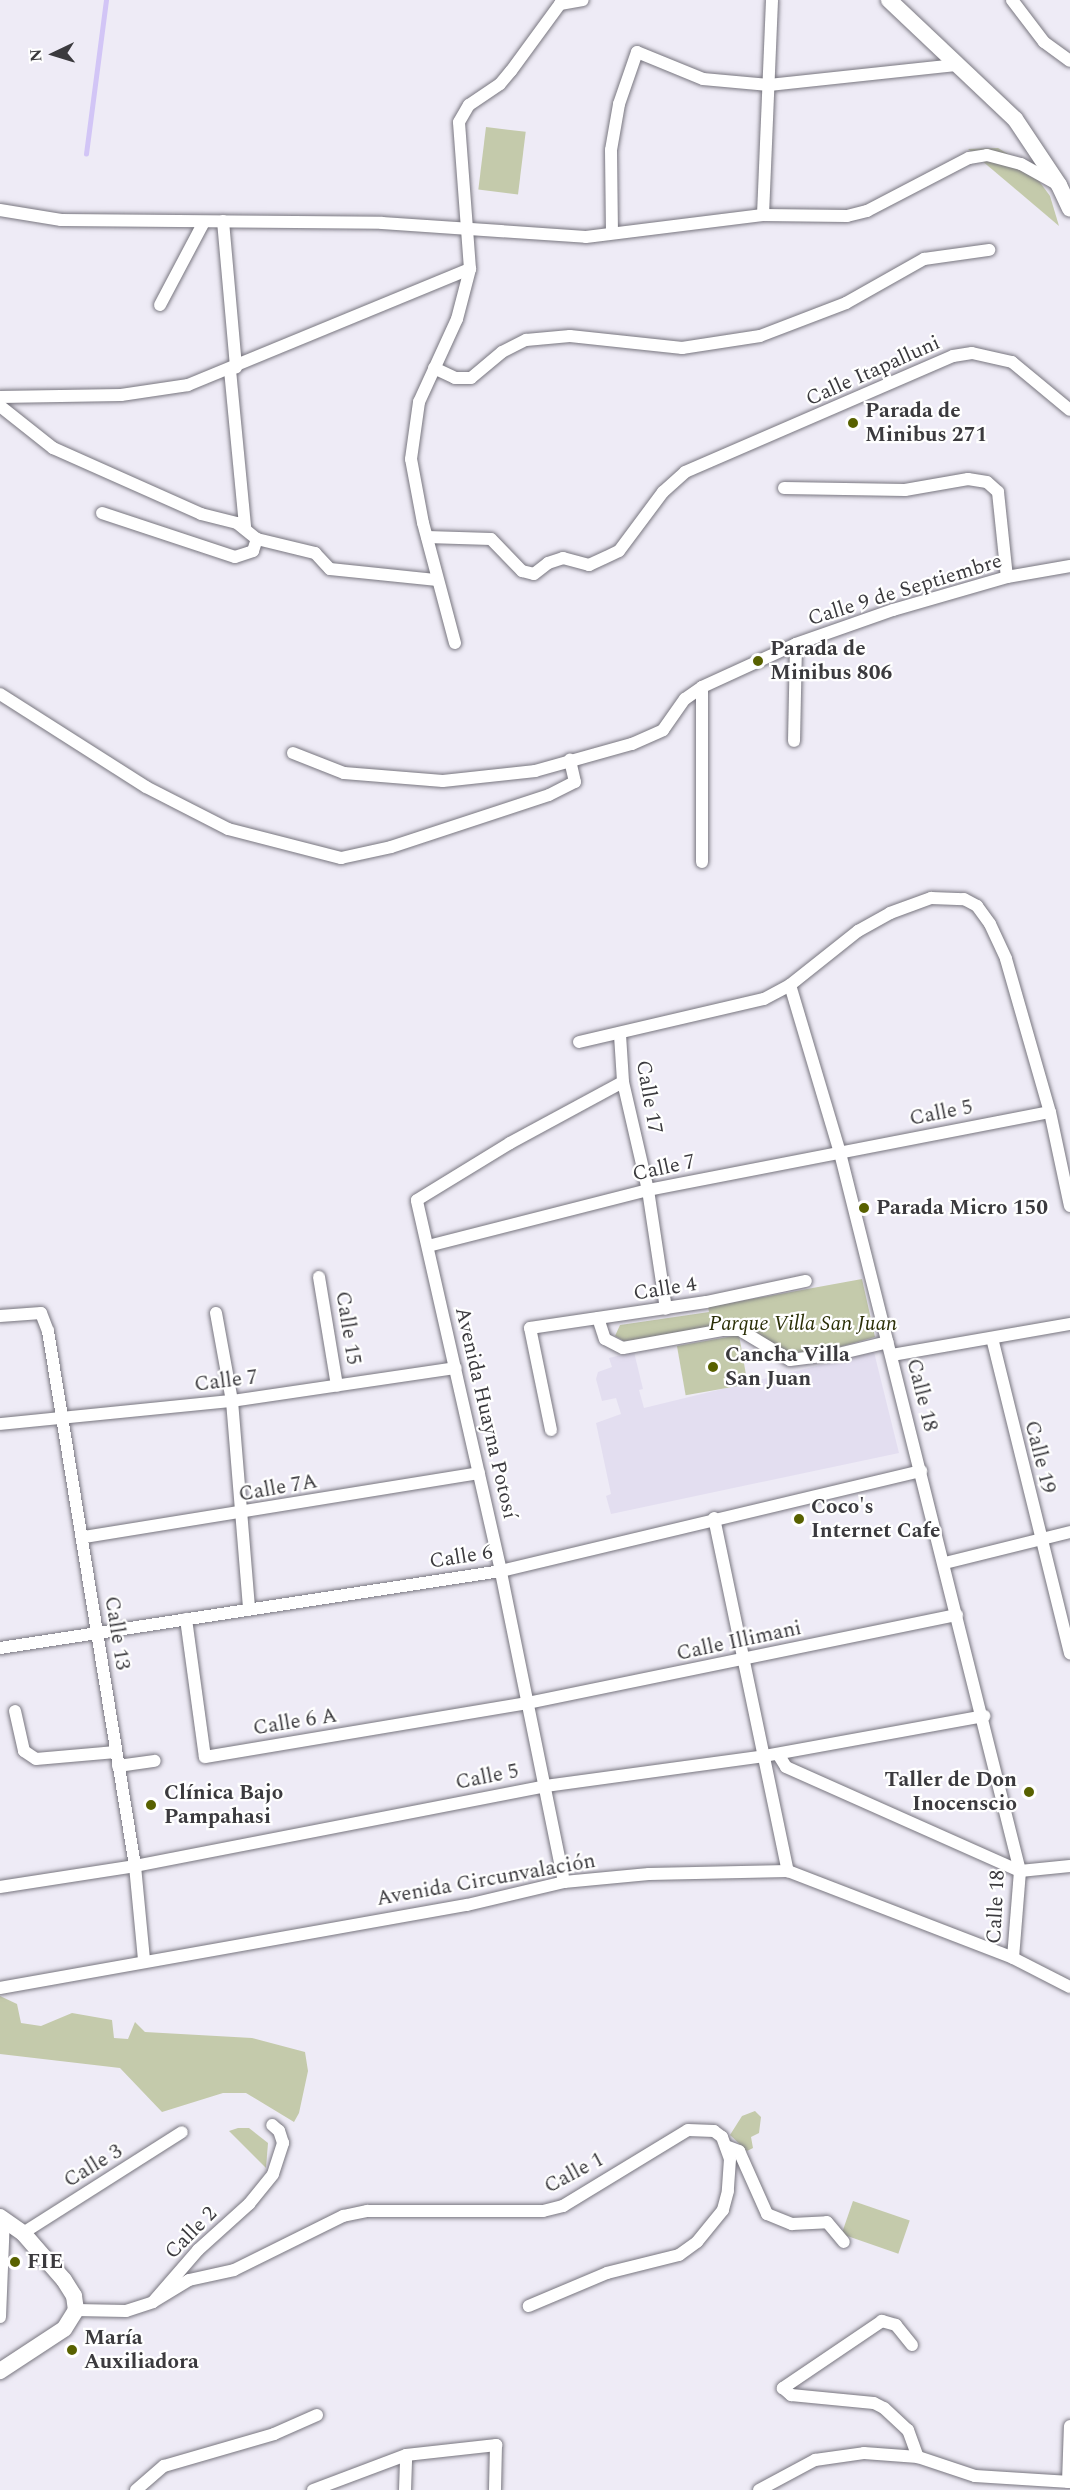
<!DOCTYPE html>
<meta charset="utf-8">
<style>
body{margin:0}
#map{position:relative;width:1070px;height:2490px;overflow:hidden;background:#eeebf6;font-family:Spectral,serif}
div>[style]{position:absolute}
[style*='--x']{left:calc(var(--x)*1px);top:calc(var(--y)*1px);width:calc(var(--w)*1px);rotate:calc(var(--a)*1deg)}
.built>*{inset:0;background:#e3def0}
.green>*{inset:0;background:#c4caab;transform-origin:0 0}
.stream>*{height:4.5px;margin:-2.25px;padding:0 2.25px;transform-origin:2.25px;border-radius:2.25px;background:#d2c5f6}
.roads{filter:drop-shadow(0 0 2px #78767f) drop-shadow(0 0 2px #78767f)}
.street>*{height:12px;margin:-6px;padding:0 6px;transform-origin:6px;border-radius:6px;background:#fff}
.secondary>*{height:16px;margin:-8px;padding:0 8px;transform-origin:8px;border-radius:8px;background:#fff}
.dots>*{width:16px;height:16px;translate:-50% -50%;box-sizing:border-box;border:3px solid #fff;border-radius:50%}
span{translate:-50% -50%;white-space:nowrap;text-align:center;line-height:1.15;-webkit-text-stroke:4.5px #fff;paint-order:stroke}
.street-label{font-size:21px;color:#3b3a3e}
.poi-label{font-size:21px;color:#3b3a3e;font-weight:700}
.left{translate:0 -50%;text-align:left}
.right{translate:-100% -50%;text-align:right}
.park-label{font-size:21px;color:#2b2f07;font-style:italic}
.north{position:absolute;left:24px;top:24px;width:60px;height:60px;-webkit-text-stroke:4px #fff;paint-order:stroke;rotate:266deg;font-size:16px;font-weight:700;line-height:24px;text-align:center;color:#3b3a3e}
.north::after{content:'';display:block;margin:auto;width:21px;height:27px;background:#3b3a3e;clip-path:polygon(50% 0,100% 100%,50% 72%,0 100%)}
</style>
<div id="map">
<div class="built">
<i style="clip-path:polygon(634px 1352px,643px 1389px,639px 1390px,644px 1408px,874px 1352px,899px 1453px,611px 1514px,606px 1496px,611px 1494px,596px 1423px,621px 1414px,616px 1398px,602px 1401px,596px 1379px,598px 1372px,612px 1367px,609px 1358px)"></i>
</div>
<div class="green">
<i style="left:486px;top:127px;width:40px;height:63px;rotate:7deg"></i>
<i style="clip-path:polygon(998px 148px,1028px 166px,1050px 196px,1059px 226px,968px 149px)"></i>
<i style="clip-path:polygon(862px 1279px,875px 1337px,800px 1358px,747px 1329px,624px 1341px,615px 1336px,620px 1325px,709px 1312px,708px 1307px)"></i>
<i style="left:739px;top:1335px;width:50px;height:63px;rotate:80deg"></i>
<i style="clip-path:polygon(0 1996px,17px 2004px,21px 2023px,41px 2026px,72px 2013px,112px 2020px,114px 2038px,128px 2039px,135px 2022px,145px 2032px,252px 2038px,305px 2052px,308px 2071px,299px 2113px,294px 2122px,246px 2093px,223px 2093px,162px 2112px,120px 2068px,0 2054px)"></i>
<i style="clip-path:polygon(755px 2111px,761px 2117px,759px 2133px,751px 2137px,753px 2148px,747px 2151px,730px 2135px,742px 2116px)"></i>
<i style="clip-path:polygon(238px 2128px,249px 2128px,268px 2143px,266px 2168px,229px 2131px)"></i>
<i style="left:853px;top:2201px;width:60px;height:35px;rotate:19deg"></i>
</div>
<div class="stream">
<i style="--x:86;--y:154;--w:155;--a:-82.6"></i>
</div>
<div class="roads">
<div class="street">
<i style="--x:1012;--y:0;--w:53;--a:52.7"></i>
<i style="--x:1044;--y:42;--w:32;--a:36"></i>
<i style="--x:0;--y:210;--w:62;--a:9.3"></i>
<i style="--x:61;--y:220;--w:321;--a:0.5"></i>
<i style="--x:382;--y:223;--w:204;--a:3.9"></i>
<i style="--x:586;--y:237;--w:178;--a:-7.1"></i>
<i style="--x:763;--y:215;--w:84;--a:0.7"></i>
<i style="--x:847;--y:216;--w:21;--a:-14"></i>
<i style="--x:867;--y:211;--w:115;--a:-27.5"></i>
<i style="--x:969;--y:158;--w:18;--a:-9"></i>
<i style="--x:987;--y:155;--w:35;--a:15"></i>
<i style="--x:1021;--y:164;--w:39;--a:29"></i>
<i style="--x:763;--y:215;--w:215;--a:-87.6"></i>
<i style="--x:223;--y:221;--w:147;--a:84.9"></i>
<i style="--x:612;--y:233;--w:83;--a:-90.7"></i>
<i style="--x:611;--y:150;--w:47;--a:-80.1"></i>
<i style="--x:619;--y:104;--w:55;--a:-70.9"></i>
<i style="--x:637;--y:52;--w:71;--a:22.2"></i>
<i style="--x:703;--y:79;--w:66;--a:5.2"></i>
<i style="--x:769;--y:85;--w:188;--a:-6.1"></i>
<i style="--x:160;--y:305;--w:94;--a:-62.1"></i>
<i style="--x:434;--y:368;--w:23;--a:25"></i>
<i style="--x:455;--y:378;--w:16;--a:0"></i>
<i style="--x:471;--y:378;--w:40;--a:-40"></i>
<i style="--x:502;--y:352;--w:27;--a:-27"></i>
<i style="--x:526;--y:340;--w:44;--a:-5.2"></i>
<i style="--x:570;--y:336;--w:113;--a:6.1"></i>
<i style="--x:682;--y:348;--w:79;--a:-8.7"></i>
<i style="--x:760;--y:336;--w:92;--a:-21"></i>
<i style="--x:846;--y:303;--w:90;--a:-29.4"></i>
<i style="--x:924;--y:259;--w:66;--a:-7.9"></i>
<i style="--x:230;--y:370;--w:158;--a:84.5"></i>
<i style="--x:0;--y:397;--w:121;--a:-0.9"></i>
<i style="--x:121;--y:395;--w:68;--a:-8.5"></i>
<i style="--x:188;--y:385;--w:305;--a:-22.4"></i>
<i style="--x:0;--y:406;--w:68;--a:38.4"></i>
<i style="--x:53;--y:448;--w:162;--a:24"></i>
<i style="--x:201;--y:514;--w:37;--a:14"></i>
<i style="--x:237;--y:523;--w:26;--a:39"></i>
<i style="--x:257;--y:539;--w:60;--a:13.6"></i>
<i style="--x:315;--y:553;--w:22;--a:47"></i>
<i style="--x:330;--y:569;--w:108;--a:5.9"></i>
<i style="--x:784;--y:488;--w:121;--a:0.9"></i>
<i style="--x:905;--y:490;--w:64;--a:-9.9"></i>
<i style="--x:968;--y:479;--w:19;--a:9"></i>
<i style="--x:987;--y:482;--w:15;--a:42"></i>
<i style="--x:998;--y:492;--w:85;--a:84"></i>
<i style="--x:102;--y:513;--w:140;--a:18.3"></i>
<i style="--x:235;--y:557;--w:19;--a:-18"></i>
<i style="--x:253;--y:551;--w:13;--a:-72"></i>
<i style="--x:427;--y:537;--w:64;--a:1.8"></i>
<i style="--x:491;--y:539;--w:45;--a:45.9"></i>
<i style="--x:522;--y:571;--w:12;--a:14"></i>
<i style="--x:534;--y:574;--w:18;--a:-38"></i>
<i style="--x:548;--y:563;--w:16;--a:-18"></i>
<i style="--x:563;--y:558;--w:27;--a:15"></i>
<i style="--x:589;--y:565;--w:33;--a:-25"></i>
<i style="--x:619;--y:551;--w:74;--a:-53.3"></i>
<i style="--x:663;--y:492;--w:30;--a:-42"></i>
<i style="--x:685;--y:472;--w:292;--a:-23.4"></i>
<i style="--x:953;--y:356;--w:19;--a:-9"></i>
<i style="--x:972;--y:353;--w:41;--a:12.7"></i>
<i style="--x:1012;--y:362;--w:75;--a:39.6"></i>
<i style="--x:455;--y:643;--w:124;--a:-104.9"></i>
<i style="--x:423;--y:523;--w:65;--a:-100.6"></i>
<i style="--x:411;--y:459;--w:58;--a:-82"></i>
<i style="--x:419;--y:402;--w:91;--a:-65.4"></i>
<i style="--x:457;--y:319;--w:52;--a:-75.4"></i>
<i style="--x:470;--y:269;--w:147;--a:-94.3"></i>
<i style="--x:459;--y:122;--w:20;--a:-60"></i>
<i style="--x:469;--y:105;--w:37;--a:-34"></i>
<i style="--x:500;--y:84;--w:17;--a:-50"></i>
<i style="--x:511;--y:71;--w:83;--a:-53.8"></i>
<i style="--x:560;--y:4;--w:23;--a:-10"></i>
<i style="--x:702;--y:687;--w:175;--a:90"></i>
<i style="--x:0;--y:694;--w:173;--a:32.5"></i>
<i style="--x:146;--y:787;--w:92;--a:27.1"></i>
<i style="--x:228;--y:829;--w:117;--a:14.4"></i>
<i style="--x:341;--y:858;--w:51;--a:-12.4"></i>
<i style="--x:391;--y:847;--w:166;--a:-18.2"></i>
<i style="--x:549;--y:795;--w:29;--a:-27"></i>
<i style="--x:575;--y:782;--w:23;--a:-103"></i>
<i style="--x:794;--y:741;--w:97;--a:-88.8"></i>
<i style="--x:293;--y:753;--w:55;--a:21.4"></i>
<i style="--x:344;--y:773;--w:99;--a:4.6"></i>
<i style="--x:443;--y:781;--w:93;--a:-6.2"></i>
<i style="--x:535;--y:771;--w:101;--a:-15.6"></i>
<i style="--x:632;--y:744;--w:34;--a:-24"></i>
<i style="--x:663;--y:730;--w:38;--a:-55"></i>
<i style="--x:685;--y:699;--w:21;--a:-35"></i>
<i style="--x:702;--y:687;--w:103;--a:-24.6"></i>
<i style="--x:796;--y:644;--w:103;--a:-19.3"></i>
<i style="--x:893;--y:610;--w:119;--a:-16.1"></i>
<i style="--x:1007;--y:577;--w:64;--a:-9.9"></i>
<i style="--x:790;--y:985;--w:175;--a:73.4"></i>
<i style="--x:840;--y:1153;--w:740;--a:75.93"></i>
<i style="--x:1020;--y:1871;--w:87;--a:94.6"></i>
<i style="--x:620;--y:1035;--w:47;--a:86.3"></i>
<i style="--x:623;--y:1082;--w:111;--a:77"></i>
<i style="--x:648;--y:1190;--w:120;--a:81.4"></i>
<i style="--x:579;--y:1042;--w:190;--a:-13.1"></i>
<i style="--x:764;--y:999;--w:30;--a:-28"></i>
<i style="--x:790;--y:985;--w:87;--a:-38.5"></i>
<i style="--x:858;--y:931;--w:37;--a:-29"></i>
<i style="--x:890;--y:913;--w:44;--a:-20.1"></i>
<i style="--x:931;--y:898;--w:33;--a:2"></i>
<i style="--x:964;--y:899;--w:15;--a:28"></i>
<i style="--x:977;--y:906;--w:22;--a:54"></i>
<i style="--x:990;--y:924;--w:38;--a:65"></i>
<i style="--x:1006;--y:959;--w:159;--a:74"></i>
<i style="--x:1050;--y:1112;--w:96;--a:78"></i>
<i style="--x:428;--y:1246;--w:227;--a:-14.3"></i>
<i style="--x:648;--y:1190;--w:409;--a:-11"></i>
<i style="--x:319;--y:1277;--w:110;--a:80.6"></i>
<i style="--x:216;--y:1313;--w:89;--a:79.7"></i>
<i style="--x:232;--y:1401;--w:209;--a:85.3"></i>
<i style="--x:0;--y:1316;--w:41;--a:-4.2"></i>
<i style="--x:41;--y:1313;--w:19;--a:69"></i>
<i style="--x:48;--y:1331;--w:542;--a:80.76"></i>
<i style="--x:135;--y:1866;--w:94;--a:84.5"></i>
<i style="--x:598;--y:1318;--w:22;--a:72"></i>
<i style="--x:605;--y:1339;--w:20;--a:27"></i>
<i style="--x:623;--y:1348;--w:102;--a:-10.2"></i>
<i style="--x:723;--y:1330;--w:17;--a:0"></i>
<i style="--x:740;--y:1330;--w:58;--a:31"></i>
<i style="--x:790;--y:1360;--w:48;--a:-7.1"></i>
<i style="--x:838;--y:1354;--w:51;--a:-13.5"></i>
<i style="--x:992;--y:1338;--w:325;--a:76.1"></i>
<i style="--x:892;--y:1355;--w:181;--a:-9.9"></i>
<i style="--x:0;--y:1424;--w:233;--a:-5.7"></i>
<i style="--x:232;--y:1401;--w:226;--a:-8.4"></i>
<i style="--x:551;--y:1430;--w:104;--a:-101.6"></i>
<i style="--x:530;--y:1328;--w:178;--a:-8.4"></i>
<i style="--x:706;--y:1302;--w:102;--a:-11.9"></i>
<i style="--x:714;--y:1518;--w:361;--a:78.2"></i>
<i style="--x:84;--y:1537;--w:400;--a:-9.2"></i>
<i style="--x:945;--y:1563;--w:129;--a:-13.9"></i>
<i style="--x:186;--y:1619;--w:139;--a:82.2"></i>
<i style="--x:205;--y:1757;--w:327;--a:-9.5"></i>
<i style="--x:528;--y:1703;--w:438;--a:-11.6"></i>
<i style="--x:0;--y:1648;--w:507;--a:-8.74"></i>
<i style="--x:501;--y:1571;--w:432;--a:-13.4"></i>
<i style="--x:15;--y:1711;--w:41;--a:77.3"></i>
<i style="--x:24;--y:1751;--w:14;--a:34"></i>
<i style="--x:36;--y:1759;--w:80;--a:-5"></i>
<i style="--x:778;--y:1754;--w:15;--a:58"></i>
<i style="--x:786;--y:1767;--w:256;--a:24"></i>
<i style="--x:1020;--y:1871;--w:50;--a:-5.7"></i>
<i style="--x:118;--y:1766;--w:37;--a:-8"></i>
<i style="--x:564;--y:1882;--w:317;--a:-101.5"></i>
<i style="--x:501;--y:1571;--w:380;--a:-102.8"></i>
<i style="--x:417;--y:1200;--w:109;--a:-31.5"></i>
<i style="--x:510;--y:1143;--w:128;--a:-28.4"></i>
<i style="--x:0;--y:1887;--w:137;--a:-8.8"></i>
<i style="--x:135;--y:1866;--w:419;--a:-11"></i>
<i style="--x:546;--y:1786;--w:220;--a:-7.8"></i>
<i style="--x:764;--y:1756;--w:224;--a:-10.3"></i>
<i style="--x:0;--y:1988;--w:474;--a:-10.1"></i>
<i style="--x:467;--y:1905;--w:100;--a:-13.3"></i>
<i style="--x:564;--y:1882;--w:85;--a:-5.4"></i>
<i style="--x:649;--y:1874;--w:139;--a:-1.2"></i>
<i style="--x:788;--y:1871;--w:241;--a:21.1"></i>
<i style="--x:1013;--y:1958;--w:64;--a:27"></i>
<i style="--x:728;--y:2147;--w:12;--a:20"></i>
<i style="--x:739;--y:2151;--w:69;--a:66"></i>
<i style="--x:767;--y:2214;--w:27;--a:22"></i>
<i style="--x:792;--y:2224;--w:35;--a:-3"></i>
<i style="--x:827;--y:2222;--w:26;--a:50"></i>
<i style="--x:23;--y:2233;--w:188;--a:-32.4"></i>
<i style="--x:153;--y:2302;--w:42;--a:-31.4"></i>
<i style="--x:189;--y:2280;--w:46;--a:-12.5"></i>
<i style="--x:234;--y:2270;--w:122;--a:-26.4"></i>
<i style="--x:343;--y:2216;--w:25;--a:-12"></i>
<i style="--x:367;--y:2211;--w:176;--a:0"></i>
<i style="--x:543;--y:2211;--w:21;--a:-14"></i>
<i style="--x:563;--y:2206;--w:146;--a:-31.3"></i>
<i style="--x:688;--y:2130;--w:26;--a:2"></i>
<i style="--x:714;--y:2131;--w:10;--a:37"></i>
<i style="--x:722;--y:2137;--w:23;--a:70"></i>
<i style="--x:730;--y:2159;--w:32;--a:94"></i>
<i style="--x:728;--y:2191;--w:20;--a:105"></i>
<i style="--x:723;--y:2210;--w:41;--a:129.1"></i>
<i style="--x:697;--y:2242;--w:22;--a:144"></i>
<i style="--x:679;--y:2255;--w:74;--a:166"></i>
<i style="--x:607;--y:2273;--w:85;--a:157.1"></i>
<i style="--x:76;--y:2310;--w:50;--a:1.1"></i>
<i style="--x:126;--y:2311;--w:28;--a:-18"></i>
<i style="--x:153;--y:2302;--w:69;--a:-49.1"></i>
<i style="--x:198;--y:2250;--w:69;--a:-42"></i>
<i style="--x:249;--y:2204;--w:38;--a:-51"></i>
<i style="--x:273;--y:2174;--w:33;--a:-72"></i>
<i style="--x:283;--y:2143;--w:13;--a:-108"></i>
<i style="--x:279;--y:2131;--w:9;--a:-139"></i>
<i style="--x:0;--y:2317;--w:99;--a:-87.7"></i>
<i style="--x:912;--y:2345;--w:26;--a:-129"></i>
<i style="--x:896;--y:2325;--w:15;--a:-164"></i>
<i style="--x:882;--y:2321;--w:120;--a:145.9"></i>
<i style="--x:783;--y:2388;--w:11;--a:41"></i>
<i style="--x:791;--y:2395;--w:83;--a:5.5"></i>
<i style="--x:874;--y:2403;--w:11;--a:27"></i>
<i style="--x:884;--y:2408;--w:33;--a:43"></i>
<i style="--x:908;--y:2430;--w:29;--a:70"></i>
<i style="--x:1068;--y:2482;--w:56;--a:-88"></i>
<i style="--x:136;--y:2490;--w:37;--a:-41"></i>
<i style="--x:164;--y:2466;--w:115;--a:-16.2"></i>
<i style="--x:274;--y:2434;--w:47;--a:-23.8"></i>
<i style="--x:313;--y:2490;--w:99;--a:-20.6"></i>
<i style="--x:406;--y:2455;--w:91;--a:-6.3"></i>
<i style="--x:496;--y:2445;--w:45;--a:91.3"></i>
<i style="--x:405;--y:2490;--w:35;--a:-88"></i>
<i style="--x:759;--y:2490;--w:64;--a:-28.2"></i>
<i style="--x:815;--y:2460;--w:49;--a:-8.1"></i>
<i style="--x:864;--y:2453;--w:54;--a:4.2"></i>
<i style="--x:918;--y:2457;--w:60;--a:18.4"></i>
<i style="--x:975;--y:2476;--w:95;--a:3.6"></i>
</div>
<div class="secondary">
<i style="--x:889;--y:0;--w:173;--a:43.4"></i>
<i style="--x:1015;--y:119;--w:79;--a:56.3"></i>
<i style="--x:1059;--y:185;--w:26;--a:65"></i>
<i style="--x:0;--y:2217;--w:28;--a:35"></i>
<i style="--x:23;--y:2233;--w:62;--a:48.9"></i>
<i style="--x:64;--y:2280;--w:19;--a:58"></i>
<i style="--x:74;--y:2296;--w:14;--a:82"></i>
<i style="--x:76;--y:2310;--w:22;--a:122"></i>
<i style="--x:64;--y:2329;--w:77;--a:146.7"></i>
</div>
</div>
<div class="dots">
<i style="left:853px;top:423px;background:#586100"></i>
<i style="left:758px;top:661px;background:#586100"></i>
<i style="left:864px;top:1208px;background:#586100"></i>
<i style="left:713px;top:1367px;background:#586100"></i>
<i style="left:799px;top:1519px;background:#586100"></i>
<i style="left:1029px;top:1792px;background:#586100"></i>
<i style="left:151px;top:1805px;background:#586100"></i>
<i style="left:15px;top:2262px;background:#586100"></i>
<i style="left:72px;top:2350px;background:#586100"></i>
</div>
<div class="street-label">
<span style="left:873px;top:371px;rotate:-24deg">Calle Itapalluni</span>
<span style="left:905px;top:590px;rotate:-17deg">Calle 9 de Septiembre</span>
<span style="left:649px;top:1097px;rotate:80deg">Calle 17</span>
<span style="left:941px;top:1113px;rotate:-11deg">Calle 5</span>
<span style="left:664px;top:1168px;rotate:-12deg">Calle 7</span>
<span style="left:665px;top:1289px;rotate:-9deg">Calle 4</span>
<span style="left:348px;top:1328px;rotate:81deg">Calle 15</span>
<span style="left:226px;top:1381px;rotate:-7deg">Calle 7</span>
<span style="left:922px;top:1395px;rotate:76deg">Calle 18</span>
<span style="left:486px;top:1413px;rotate:77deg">Avenida Huayna Potosí</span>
<span style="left:1040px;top:1457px;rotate:76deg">Calle 19</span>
<span style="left:278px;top:1488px;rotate:-10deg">Calle 7A</span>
<span style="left:461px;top:1557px;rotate:-9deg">Calle 6</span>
<span style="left:117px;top:1633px;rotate:81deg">Calle 13</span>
<span style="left:739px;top:1641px;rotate:-12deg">Calle Illimani</span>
<span style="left:295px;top:1722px;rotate:-9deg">Calle 6 A</span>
<span style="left:487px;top:1777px;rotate:-11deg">Calle 5</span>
<span style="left:486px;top:1880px;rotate:-10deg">Avenida Circunvalación</span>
<span style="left:996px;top:1907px;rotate:-87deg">Calle 18</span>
<span style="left:93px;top:2166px;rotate:-31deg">Calle 3</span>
<span style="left:574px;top:2173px;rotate:-28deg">Calle 1</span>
<span style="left:191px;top:2233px;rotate:-45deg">Calle 2</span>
</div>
<div class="poi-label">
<span class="left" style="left:865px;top:423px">Parada de<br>Minibus 271</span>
<span class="left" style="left:770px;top:661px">Parada de<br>Minibus 806</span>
<span class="left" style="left:876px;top:1208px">Parada Micro 150</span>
<span class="left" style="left:725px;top:1367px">Cancha Villa<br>San Juan</span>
<span class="left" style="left:811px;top:1519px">Coco's<br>Internet Cafe</span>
<span class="right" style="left:1017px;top:1792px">Taller de Don<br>Inocenscio</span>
<span class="left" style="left:164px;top:1805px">Clínica Bajo<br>Pampahasi</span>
<span class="left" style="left:27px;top:2262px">FIE</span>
<span class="left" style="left:84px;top:2350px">María<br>Auxiliadora</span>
</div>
<div class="park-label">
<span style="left:803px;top:1324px">Parque Villa San Juan</span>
</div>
<div class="north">N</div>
</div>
